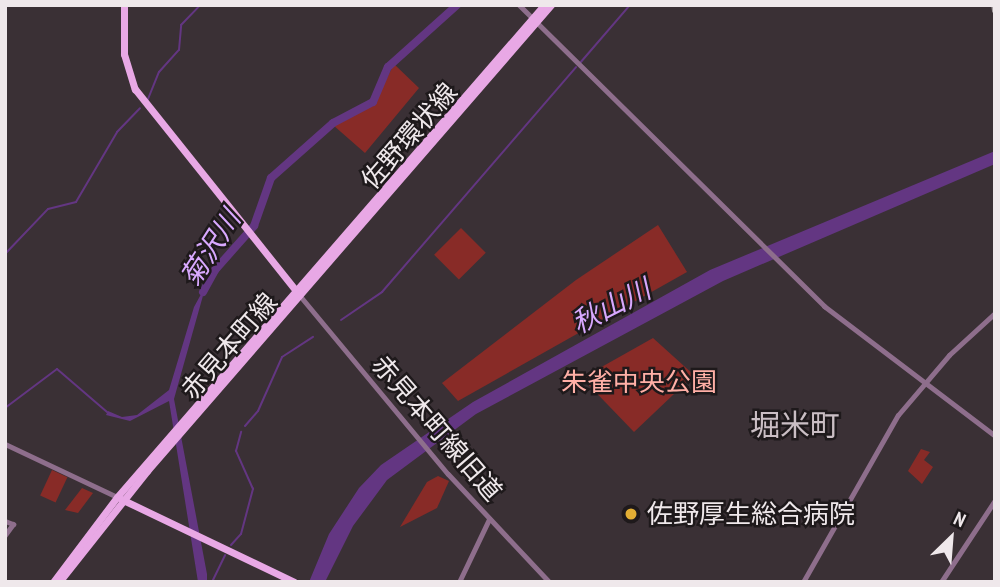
<!DOCTYPE html>
<meta charset="utf-8">
<style>
body{margin:0}
#map{position:relative;width:1000px;height:587px;overflow:hidden;background:#3a3035;font-family:"PT Sans Narrow","Noto Sans JP",sans-serif}
div>[style]{position:absolute}
[style*='--x']{left:calc(var(--x)*1px);top:calc(var(--y)*1px);width:calc(var(--w)*1px);rotate:calc(var(--a)*1deg)}
.green>*{inset:0;background:#882b27;transform-origin:0 0}
.water>*{inset:0;background:#633682}
.stream>*{height:2px;margin:-1px;padding:0 1px;transform-origin:1px;border-radius:1px;background:#633682}
.river>*{height:8px;margin:-4px;padding:0 4px;transform-origin:4px;border-radius:4px;background:#633682}
.minor>*{height:5px;margin:-2.5px;padding:0 2.5px;transform-origin:2.5px;border-radius:2.5px;background:#8e6e8c}
.major>*{height:7px;margin:-3.5px;padding:0 3.5px;transform-origin:3.5px;border-radius:3.5px;background:#e8a8e5}
.rail>*{height:4.5px;margin-top:-2.25px;transform-origin:0;background:repeating-linear-gradient(90deg,#1e191b 0 5px,#a69ea1 0 10px);box-sizing:border-box;border-block:2px solid #a69ea1}
.dots>*{width:19px;height:19px;translate:-50% -50%;box-sizing:border-box;border:4px solid #1e191b;border-radius:50%}
span{translate:-50% -50%;white-space:nowrap;text-align:center;line-height:1.15;-webkit-text-stroke:5px #1e191b;paint-order:stroke}
.street-label{font-size:26px;color:#efe8eb}
.park-label{font-size:26px;color:#ffafa6}
.poi-label{font-size:26px;color:#efe8eb}
.left{translate:0 -50%;text-align:left}
.water-label{font-size:28px;color:#d8a8fe;font-style:italic}
.quarter-label{font-size:30px;color:#cabec4}
.frame{position:absolute;inset:0;border:7px solid #efe8eb;pointer-events:none}
.north{position:absolute;left:916px;top:503px;width:70px;height:70px;-webkit-text-stroke:5px #1e191b;paint-order:stroke;rotate:25deg;font-size:19px;font-weight:700;line-height:28px;text-align:center;color:#efe8eb}
.north::after{content:'';display:block;margin:auto;width:24px;height:32px;background:#efe8eb;clip-path:polygon(50% 0,100% 100%,50% 72%,0 100%)}
</style>
<div id="map">
<div class="green">
<i style="clip-path:polygon(394px 64px,419px 88px,365px 153px,333px 125px,376px 100px)"></i>
<i style="clip-path:polygon(658px 225px,687px 272px,458px 401px,442px 383px,576px 280px)"></i>
<i style="left:461px;top:228px;width:35px;height:38px;rotate:45deg"></i>
<i style="clip-path:polygon(653px 338px,694px 375px,634px 432px,582px 378px)"></i>
<i style="clip-path:polygon(921px 449px,930px 452px,924px 460px,933px 467px,922px 484px,908px 471px)"></i>
<i style="left:52px;top:470px;width:17px;height:28px;rotate:25deg"></i>
<i style="clip-path:polygon(438px 476px,449px 481px,437px 508px,400px 527px,427px 482px)"></i>
<i style="clip-path:polygon(82px 488px,93px 493px,78px 513px,65px 510px)"></i>
</div>
<div class="water">
<i style="clip-path:polygon(995px 151px,995px 164px,723px 281px,476px 414px,387px 480px,353px 526px,325px 582px,309px 582px,329px 534px,359px 488px,381px 465px,473px 402px,710px 270px)"></i>
<i style="clip-path:polygon(206px 285px,174px 399px,207px 574px,207px 582px,198px 582px,169px 401px,130px 421px,106px 415px,108px 411px,122px 417px,137px 415px,169px 390px,194px 307px)"></i>
</div>
<div class="stream">
<i style="--x:580;--y:63;--w:77;--a:-49.2"></i>
<i style="--x:148;--y:99;--w:29;--a:-68"></i>
<i style="--x:159;--y:72;--w:30;--a:-48"></i>
<i style="--x:179;--y:50;--w:25;--a:-85"></i>
<i style="--x:181;--y:25;--w:28;--a:-46"></i>
<i style="--x:5;--y:254;--w:62;--a:-46.3"></i>
<i style="--x:48;--y:209;--w:29;--a:-14"></i>
<i style="--x:76;--y:202;--w:81;--a:-59.6"></i>
<i style="--x:117;--y:132;--w:33;--a:-46"></i>
<i style="--x:341;--y:320;--w:50;--a:-34.3"></i>
<i style="--x:382;--y:292;--w:297;--a:-49.2"></i>
<i style="--x:5;--y:408;--w:65;--a:-36.9"></i>
<i style="--x:57;--y:369;--w:66;--a:40.7"></i>
<i style="--x:245;--y:426;--w:20;--a:-49"></i>
<i style="--x:258;--y:411;--w:59;--a:-66"></i>
<i style="--x:282;--y:357;--w:37;--a:-33"></i>
<i style="--x:231;--y:545;--w:15;--a:-48"></i>
<i style="--x:241;--y:534;--w:47;--a:-75.1"></i>
<i style="--x:253;--y:489;--w:42;--a:-114.1"></i>
<i style="--x:236;--y:451;--w:20;--a:-75"></i>
<i style="--x:212;--y:582;--w:30;--a:-64"></i>
</div>
<div class="river">
<i style="--x:203;--y:292;--w:25;--a:-61"></i>
<i style="--x:215;--y:270;--w:59;--a:-48.4"></i>
<i style="--x:254;--y:226;--w:51;--a:-70.5"></i>
<i style="--x:271;--y:178;--w:83;--a:-41.6"></i>
<i style="--x:333;--y:123;--w:45;--a:-27.7"></i>
<i style="--x:373;--y:102;--w:38;--a:-67"></i>
<i style="--x:388;--y:67;--w:93;--a:-41.9"></i>
</div>
<div class="minor">
<i style="--x:519;--y:5;--w:429;--a:44.6"></i>
<i style="--x:824;--y:306;--w:215;--a:37.2"></i>
<i style="--x:300;--y:296;--w:231;--a:50.3"></i>
<i style="--x:448;--y:474;--w:148;--a:46.9"></i>
<i style="--x:5;--y:444;--w:124;--a:25.3"></i>
<i style="--x:5;--y:521;--w:9;--a:21"></i>
<i style="--x:13;--y:524;--w:14;--a:126"></i>
<i style="--x:459;--y:582;--w:70;--a:-64.5"></i>
<i style="--x:803;--y:582;--w:192;--a:-60.4"></i>
<i style="--x:898;--y:415;--w:79;--a:-49.6"></i>
<i style="--x:949;--y:355;--w:62;--a:-42.4"></i>
<i style="--x:941;--y:582;--w:98;--a:-56.6"></i>
</div>
<div class="major">
<i style="--x:124;--y:5;--w:49;--a:90"></i>
<i style="--x:124;--y:54;--w:37;--a:73"></i>
<i style="--x:135;--y:89;--w:260;--a:51.4"></i>
<i style="--x:121;--y:499;--w:192;--a:25.6"></i>
<i style="--x:53;--y:582;--w:106;--a:-53"></i>
<i style="--x:117;--y:497;--w:651;--a:-49.05"></i>
<i style="--x:59;--y:582;--w:142;--a:-51.6"></i>
<i style="--x:147;--y:471;--w:617;--a:-49.08"></i>
</div>
<div class="rail">
<i style="--x:994;--y:5;--w:7;--a:82"></i>
</div>
<div class="dots">
<i style="left:631px;top:514px;background:#e2ae34"></i>
</div>
<div class="street-label">
<span style="left:409px;top:136px;rotate:-49deg">佐野環状線</span>
<span style="left:229px;top:346px;rotate:-49deg">赤見本町線</span>
<span style="left:437px;top:428px;rotate:49deg">赤見本町線旧道</span>
</div>
<div class="park-label">
<span style="left:639px;top:382px">朱雀中央公園</span>
</div>
<div class="poi-label">
<span class="left" style="left:647px;top:514px">佐野厚生総合病院</span>
</div>
<div class="water-label">
<span style="left:210px;top:248px;rotate:-57deg">菊沢川</span>
<span style="left:611px;top:306px;rotate:-27deg">秋山川</span>
</div>
<div class="quarter-label">
<span style="left:795px;top:425px">堀米町</span>
</div>
<div class="frame"></div>
<div class="north">N</div>
</div>
